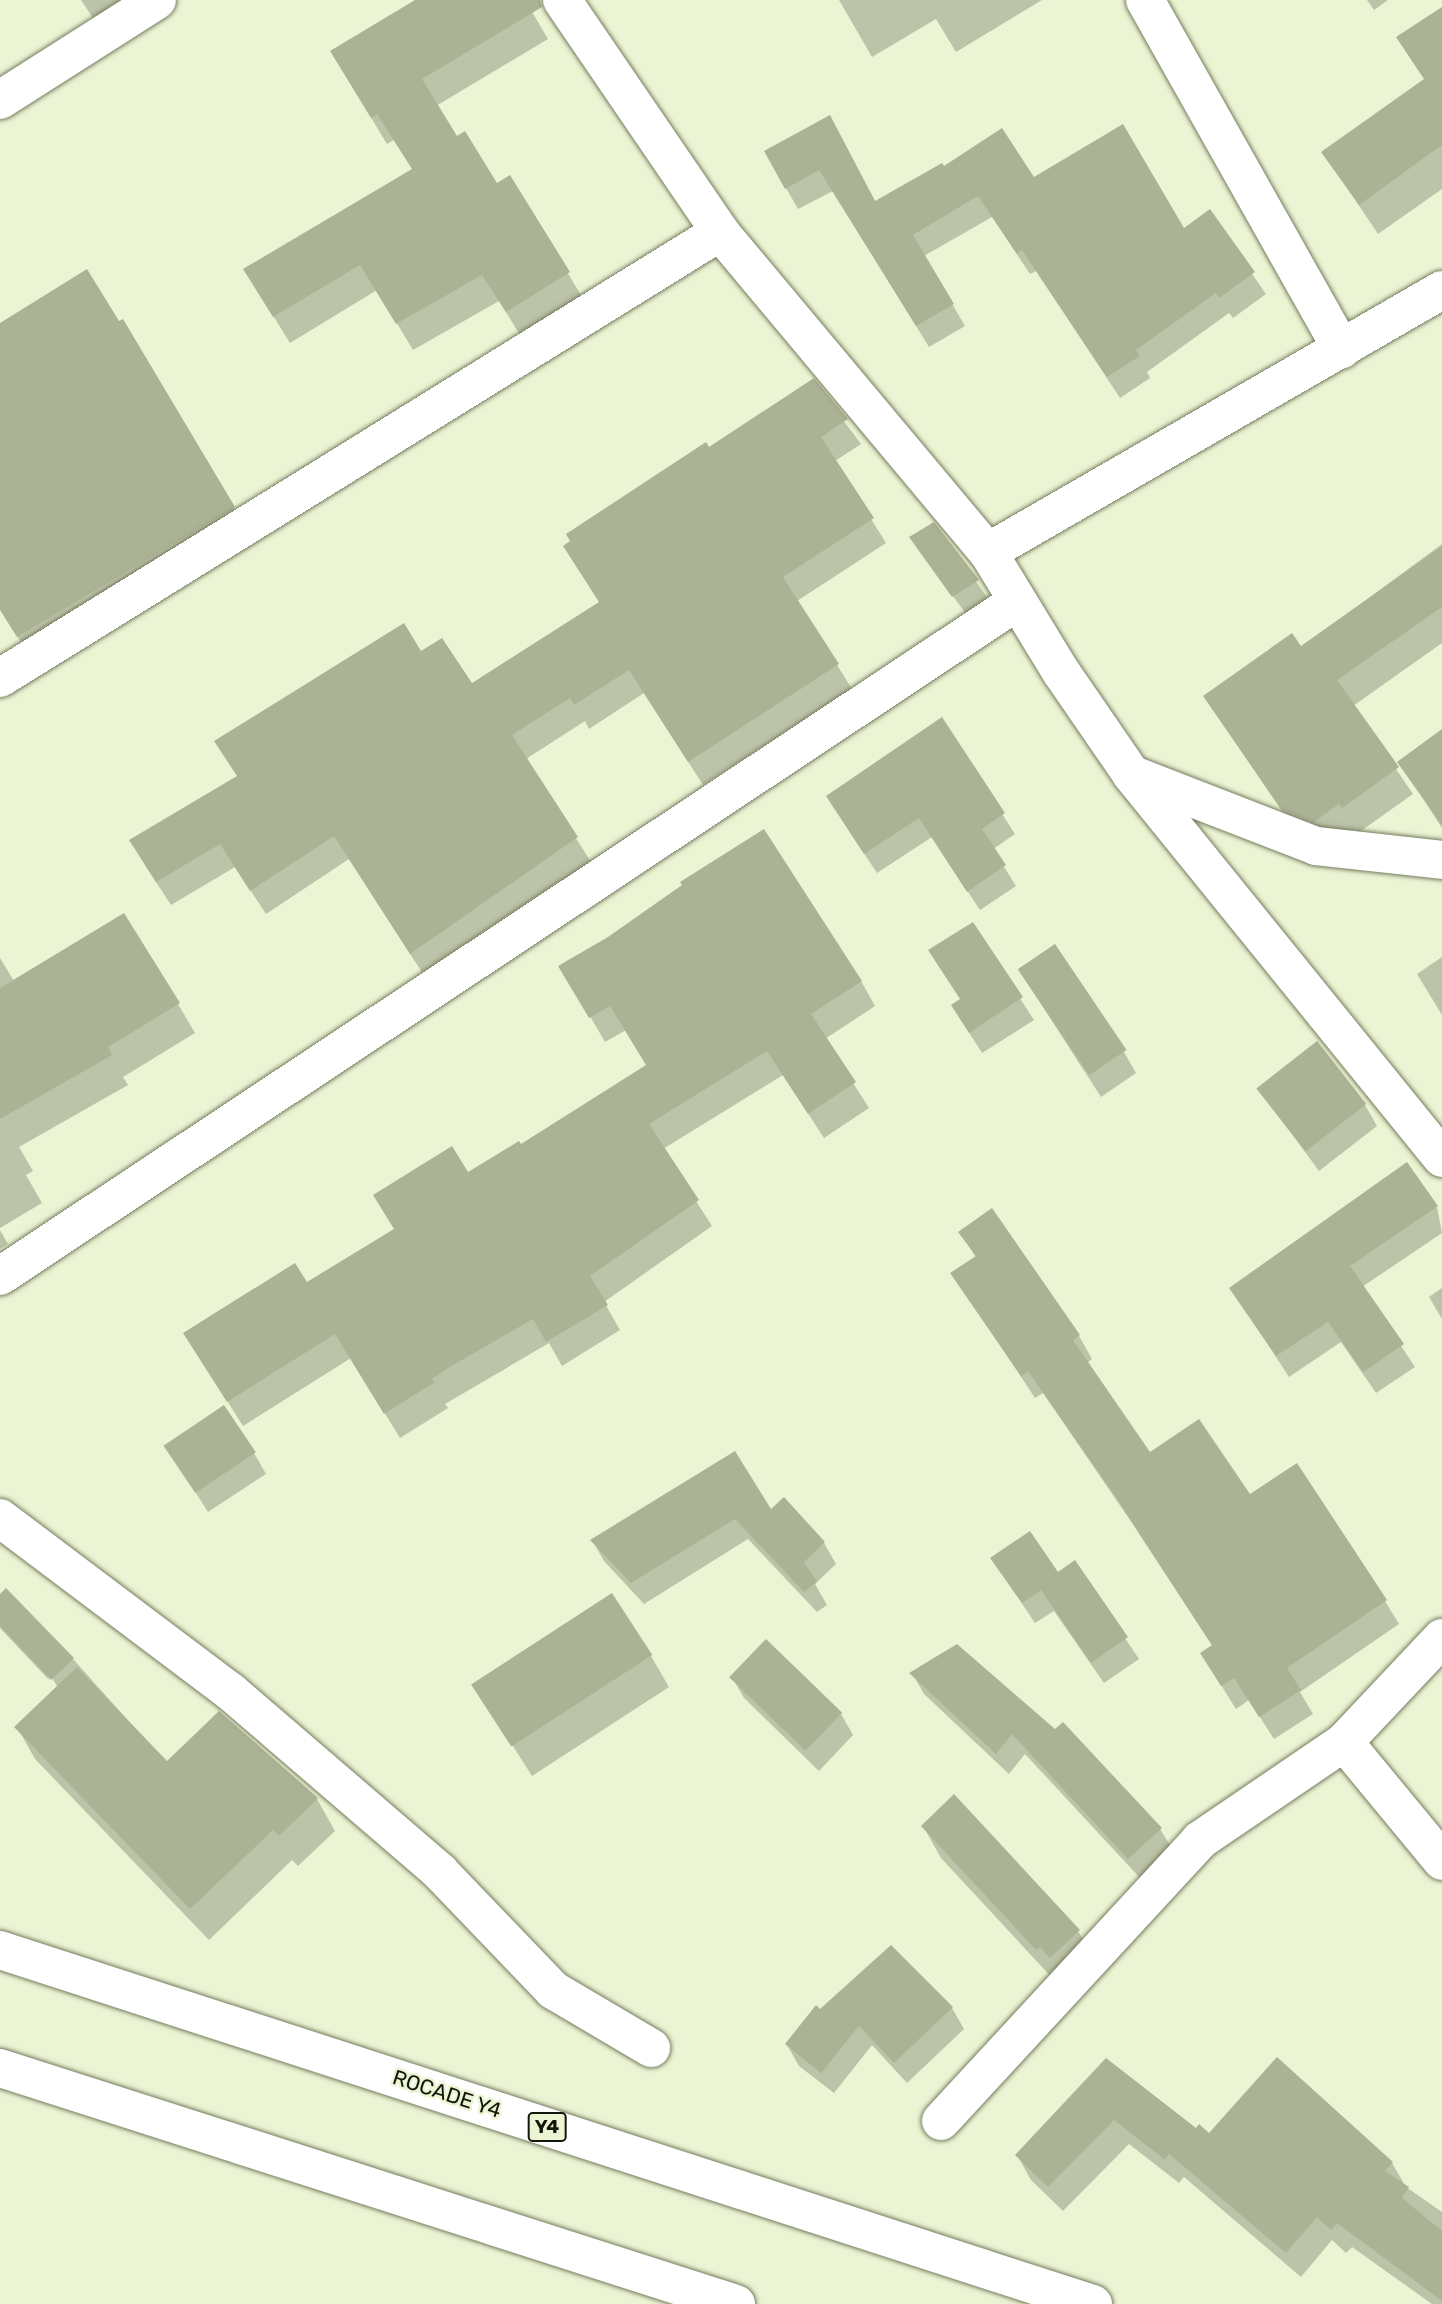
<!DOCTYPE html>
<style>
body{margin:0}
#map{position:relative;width:1442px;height:2304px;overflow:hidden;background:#ebf4d3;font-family:Rubik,sans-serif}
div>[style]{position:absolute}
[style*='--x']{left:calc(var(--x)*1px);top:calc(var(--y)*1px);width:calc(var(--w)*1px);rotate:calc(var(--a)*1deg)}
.shadow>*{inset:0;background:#0003;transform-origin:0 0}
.building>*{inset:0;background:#acb395;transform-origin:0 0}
.roads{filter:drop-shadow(0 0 2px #767d60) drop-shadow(0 0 2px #767d60)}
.minor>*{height:38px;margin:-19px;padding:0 19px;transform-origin:19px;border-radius:19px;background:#fff}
.trunk>*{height:38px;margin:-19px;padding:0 19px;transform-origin:19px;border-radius:19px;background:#fff}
span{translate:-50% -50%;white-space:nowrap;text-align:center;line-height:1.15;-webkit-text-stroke:5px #ebf4d3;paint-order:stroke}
.shield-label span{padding:2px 5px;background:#ebf4d3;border:2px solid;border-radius:5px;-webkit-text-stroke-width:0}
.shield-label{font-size:19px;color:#14160b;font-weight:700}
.street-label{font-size:21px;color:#14160b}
</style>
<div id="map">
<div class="shadow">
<i style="clip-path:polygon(81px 0,151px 0,104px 35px)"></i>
<i style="clip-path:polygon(418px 0,525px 0,548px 39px,436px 106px,456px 138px,497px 186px,510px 178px,584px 300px,522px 338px,499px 301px,413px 350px,377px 290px,290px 343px,261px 296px,413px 170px,394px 140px,387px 144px,347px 78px)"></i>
<i style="clip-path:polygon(839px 0,1042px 0,956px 52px,936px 19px,872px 57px)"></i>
<i style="clip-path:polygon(1367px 0,1388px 0,1374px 10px)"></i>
<i style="clip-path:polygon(1442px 9px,1442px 189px,1378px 234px,1323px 152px,1425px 80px,1399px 37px)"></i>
<i style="clip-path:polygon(829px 118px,876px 203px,943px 169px,1033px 179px,1183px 230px,1209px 212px,1266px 294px,1233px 318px,1229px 313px,1147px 372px,1150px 378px,1120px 398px,1036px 271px,1030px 274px,992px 217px,924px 256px,965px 326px,929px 347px,833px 191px,798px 209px,786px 188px)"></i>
<i style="clip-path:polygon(0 325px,233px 508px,249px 534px,34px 663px,0 609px)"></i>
<i style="clip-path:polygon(814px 381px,861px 444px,835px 461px,886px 543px,797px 601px,852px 689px,703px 785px,644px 693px,589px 729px,585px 721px,526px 759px,591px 862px,425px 977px,349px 859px,266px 914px,235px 867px,171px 905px,145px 865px,238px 777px,420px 654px,472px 685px,600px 603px,709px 449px)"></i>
<i style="left:934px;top:524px;width:96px;height:27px;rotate:54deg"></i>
<i style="clip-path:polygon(1442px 544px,1442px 643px,1353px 706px,1413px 794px,1358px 833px,1355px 829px,1329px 847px,1298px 835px,1205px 697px,1301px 648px)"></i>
<i style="clip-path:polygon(941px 719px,1015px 834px,993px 849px,1016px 886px,980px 910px,932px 837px,877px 873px,840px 817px)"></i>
<i style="clip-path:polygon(1442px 731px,1442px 828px,1399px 762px)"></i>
<i style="clip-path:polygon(972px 924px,1034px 1020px,982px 1053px,965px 1026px,961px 1000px)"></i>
<i style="clip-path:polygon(1442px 957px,1442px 1015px,1417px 974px)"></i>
<i style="clip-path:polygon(0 958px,14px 981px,178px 1004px,195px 1033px,123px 1077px,128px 1085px,19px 1147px,33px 1171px,26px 1175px,42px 1203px,0 1228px)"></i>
<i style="clip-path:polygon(561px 966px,861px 981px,875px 1006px,825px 1039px,869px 1108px,824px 1138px,783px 1075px,663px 1149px,712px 1226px,604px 1302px,620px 1330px,562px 1366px,549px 1343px,445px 1404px,448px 1408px,400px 1438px,351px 1358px,243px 1426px,200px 1358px,395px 1230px,468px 1175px,520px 1147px,648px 1065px,626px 1030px,605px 1042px)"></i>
<i style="clip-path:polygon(1019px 970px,1124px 1052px,1136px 1073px,1101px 1097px)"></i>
<i style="clip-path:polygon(1258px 1088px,1365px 1105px,1377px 1126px,1319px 1171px)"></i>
<i style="clip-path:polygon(1437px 1207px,1442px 1233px,1362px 1287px,1415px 1367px,1376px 1393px,1341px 1342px,1289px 1377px,1231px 1288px)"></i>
<i style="clip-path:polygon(992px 1211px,1079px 1336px,1092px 1359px,1087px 1363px,1150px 1454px,1250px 1496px,1385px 1601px,1399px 1624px,1300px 1692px,1313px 1714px,1274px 1739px,1249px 1700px,1236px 1709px,1216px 1677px,1213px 1647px,1130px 1520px,1043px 1393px,1035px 1398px,953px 1274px,976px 1258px,961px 1232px)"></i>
<i style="clip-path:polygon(0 1230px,8px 1244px,0 1249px)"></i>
<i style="clip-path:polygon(1442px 1288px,1442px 1319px,1429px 1297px)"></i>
<i style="clip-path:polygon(166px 1446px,254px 1453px,266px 1474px,208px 1512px)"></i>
<i style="clip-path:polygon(771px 1512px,824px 1543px,836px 1564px,815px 1584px,827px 1605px,817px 1612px,748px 1539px,644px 1604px,604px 1561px,592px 1540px)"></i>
<i style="clip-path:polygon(992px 1559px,1058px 1574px,1074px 1562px,1139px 1659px,1104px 1683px,1054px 1611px,1035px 1623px)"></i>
<i style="clip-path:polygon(0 1596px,73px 1659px,167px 1764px,219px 1713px,317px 1799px,335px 1831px,298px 1866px,292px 1860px,209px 1940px,35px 1759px,17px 1727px,58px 1688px,48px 1671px,49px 1680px,0 1628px)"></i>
<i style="clip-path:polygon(766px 1641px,841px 1714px,853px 1735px,819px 1771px,744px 1698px,732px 1677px)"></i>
<i style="clip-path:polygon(957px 1646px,1160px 1829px,1173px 1850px,1141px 1879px,1025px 1754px,1009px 1774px,924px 1694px,912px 1673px)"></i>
<i style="clip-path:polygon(651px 1656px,669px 1687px,532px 1776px,474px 1685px)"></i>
<i style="clip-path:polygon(923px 1826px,1078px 1931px,1097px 1963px,1055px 1981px,941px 1858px)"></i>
<i style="clip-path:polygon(952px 2008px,964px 2029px,907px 2083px,872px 2045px,834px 2093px,799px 2066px,787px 2045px,820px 2011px)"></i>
<i style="clip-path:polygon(1106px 2060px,1196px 2130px,1209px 2135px,1392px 2163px,1406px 2187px,1442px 2212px,1442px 2304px,1432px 2304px,1352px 2247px,1346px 2253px,1332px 2240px,1301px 2277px,1184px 2177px,1179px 2183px,1129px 2144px,1063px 2211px,1031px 2180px,1017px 2155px)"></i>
</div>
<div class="building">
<i style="clip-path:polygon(415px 0,540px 0,542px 7px,422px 79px,457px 136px,465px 131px,497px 183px,510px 175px,570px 272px,506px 312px,482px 275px,396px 324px,360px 265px,273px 317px,243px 269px,412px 169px,377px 114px,371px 118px,330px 51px)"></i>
<i style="clip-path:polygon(1442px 7px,1442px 145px,1359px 205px,1321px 152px,1424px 79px,1396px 37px)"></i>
<i style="clip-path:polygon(830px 115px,875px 201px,942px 163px,944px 166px,1002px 128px,1034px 177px,1123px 124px,1184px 228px,1210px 209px,1255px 272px,1219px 298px,1216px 293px,1136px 350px,1140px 356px,1107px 377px,1022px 250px,1017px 254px,978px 196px,913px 235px,954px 304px,916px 326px,819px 170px,785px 189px,764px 151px)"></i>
<i style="clip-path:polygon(87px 269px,119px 321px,123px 319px,235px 507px,17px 637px,0 610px,0 323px)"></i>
<i style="clip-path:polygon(814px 378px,848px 419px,821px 437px,874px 518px,783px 577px,839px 664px,688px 762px,629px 670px,574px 705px,570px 698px,512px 735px,578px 837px,410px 954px,334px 836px,250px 891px,220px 844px,156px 882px,129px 840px,237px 776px,214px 741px,404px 623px,421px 651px,442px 638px,472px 683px,599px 602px,563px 546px,570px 541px,566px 534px,706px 442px,709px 447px)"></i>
<i style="clip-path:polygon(934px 522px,979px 580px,952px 597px,909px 537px)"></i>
<i style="clip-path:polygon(1442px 546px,1442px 607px,1337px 680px,1399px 767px,1342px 808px,1339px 804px,1314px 822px,1281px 809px,1203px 696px,1292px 633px,1301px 646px)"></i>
<i style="clip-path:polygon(942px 717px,1005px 813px,982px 829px,1006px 865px,967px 892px,919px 818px,864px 854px,826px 796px)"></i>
<i style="clip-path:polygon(1442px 729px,1442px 825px,1397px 762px)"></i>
<i style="clip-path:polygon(764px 829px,862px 981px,811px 1014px,856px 1082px,808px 1114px,767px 1051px,649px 1124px,699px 1200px,590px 1276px,608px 1305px,546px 1342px,533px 1319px,448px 1368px,432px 1379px,435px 1382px,384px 1414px,335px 1334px,227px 1402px,183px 1333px,295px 1263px,307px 1282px,394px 1229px,373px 1195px,452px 1146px,468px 1172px,519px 1141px,521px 1144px,646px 1065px,610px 1006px,589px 1018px,558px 966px,608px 937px,682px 885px,680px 882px)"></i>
<i style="clip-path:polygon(124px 913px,180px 1003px,108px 1047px,112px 1055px,0 1119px,0 988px)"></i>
<i style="clip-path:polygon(973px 922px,1023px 997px,969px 1033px,951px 1005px,960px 999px,928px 950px)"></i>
<i style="left:1055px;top:944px;width:128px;height:45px;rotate:56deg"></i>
<i style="left:1317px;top:1041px;width:80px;height:77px;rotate:52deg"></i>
<i style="clip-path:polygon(1407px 1162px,1438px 1206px,1350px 1266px,1404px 1344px,1363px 1372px,1328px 1322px,1276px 1356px,1229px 1288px)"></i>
<i style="clip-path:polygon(992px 1208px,1080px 1335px,1073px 1340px,1150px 1452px,1199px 1419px,1250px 1494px,1297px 1463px,1387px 1600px,1287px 1668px,1301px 1690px,1259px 1717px,1234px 1678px,1221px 1686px,1200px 1653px,1212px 1645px,1115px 1496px,1028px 1371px,1021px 1376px,950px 1273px,976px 1256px,958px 1232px)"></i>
<i style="left:224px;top:1405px;width:57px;height:73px;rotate:56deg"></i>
<i style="clip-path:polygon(735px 1451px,771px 1509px,784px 1497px,825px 1542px,804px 1562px,817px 1582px,804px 1592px,735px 1519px,631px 1583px,590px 1540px)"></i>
<i style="clip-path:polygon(1030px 1531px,1058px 1572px,1075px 1560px,1128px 1637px,1091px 1663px,1041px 1590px,1022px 1603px,990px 1558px)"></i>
<i style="clip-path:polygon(6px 1588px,74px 1658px,51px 1680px,0 1626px,0 1594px)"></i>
<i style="left:612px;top:1593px;width:74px;height:168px;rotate:57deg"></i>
<i style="left:766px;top:1639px;width:106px;height:53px;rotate:44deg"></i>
<i style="clip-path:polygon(957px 1644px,1055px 1729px,1063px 1722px,1162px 1828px,1128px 1859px,1012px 1734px,996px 1754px,909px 1673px)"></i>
<i style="clip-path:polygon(77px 1667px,167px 1761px,219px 1711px,318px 1798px,279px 1836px,273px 1830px,190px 1909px,14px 1727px)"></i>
<i style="clip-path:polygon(954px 1794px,1080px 1930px,1050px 1958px,1040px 1947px,1036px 1950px,921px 1826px)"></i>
<i style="clip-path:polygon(891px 1945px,953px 2007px,894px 2063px,859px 2026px,821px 2073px,785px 2044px,816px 2005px,820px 2009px)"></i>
<i style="clip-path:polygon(1277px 2057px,1393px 2162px,1385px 2171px,1409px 2187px,1402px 2198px,1442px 2231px,1442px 2301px,1337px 2223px,1331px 2230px,1317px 2217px,1286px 2253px,1169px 2154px,1165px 2160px,1114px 2120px,1048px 2187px,1015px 2155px,1106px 2058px,1196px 2128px,1199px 2124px,1209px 2133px)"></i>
</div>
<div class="roads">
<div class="minor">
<i style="--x:562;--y:0;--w:281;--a:55.7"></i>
<i style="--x:720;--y:232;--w:417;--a:50.1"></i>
<i style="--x:988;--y:552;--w:140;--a:58.7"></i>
<i style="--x:1061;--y:672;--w:124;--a:55.5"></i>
<i style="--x:1131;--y:774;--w:494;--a:51"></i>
<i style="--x:1145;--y:0;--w:401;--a:60.6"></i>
<i style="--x:0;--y:100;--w:186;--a:-32.5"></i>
<i style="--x:988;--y:552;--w:524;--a:-29.99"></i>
<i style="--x:0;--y:678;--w:847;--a:-31.78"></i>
<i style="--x:1133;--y:775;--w:196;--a:21.2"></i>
<i style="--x:1316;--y:846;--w:127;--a:6.3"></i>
<i style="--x:0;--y:1276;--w:1221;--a:-33.55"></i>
<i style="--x:0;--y:1518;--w:289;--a:37"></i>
<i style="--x:231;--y:1692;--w:276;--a:40.7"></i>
<i style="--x:440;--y:1872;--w:163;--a:46.2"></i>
<i style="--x:553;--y:1990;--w:114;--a:30.6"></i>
<i style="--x:1344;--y:1742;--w:154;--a:50.5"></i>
<i style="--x:941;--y:2121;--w:382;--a:-47.3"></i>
<i style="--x:1200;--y:1840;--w:174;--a:-34.2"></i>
<i style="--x:1344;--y:1742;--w:143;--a:-46.7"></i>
</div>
<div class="trunk">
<i style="--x:0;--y:1950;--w:1149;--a:17.95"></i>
<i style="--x:0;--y:2068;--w:773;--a:17.78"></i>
</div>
</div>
<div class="shield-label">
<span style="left:547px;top:2127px">Y4</span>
</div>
<div class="street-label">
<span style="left:447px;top:2094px;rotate:18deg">ROCADE Y4</span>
</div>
</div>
